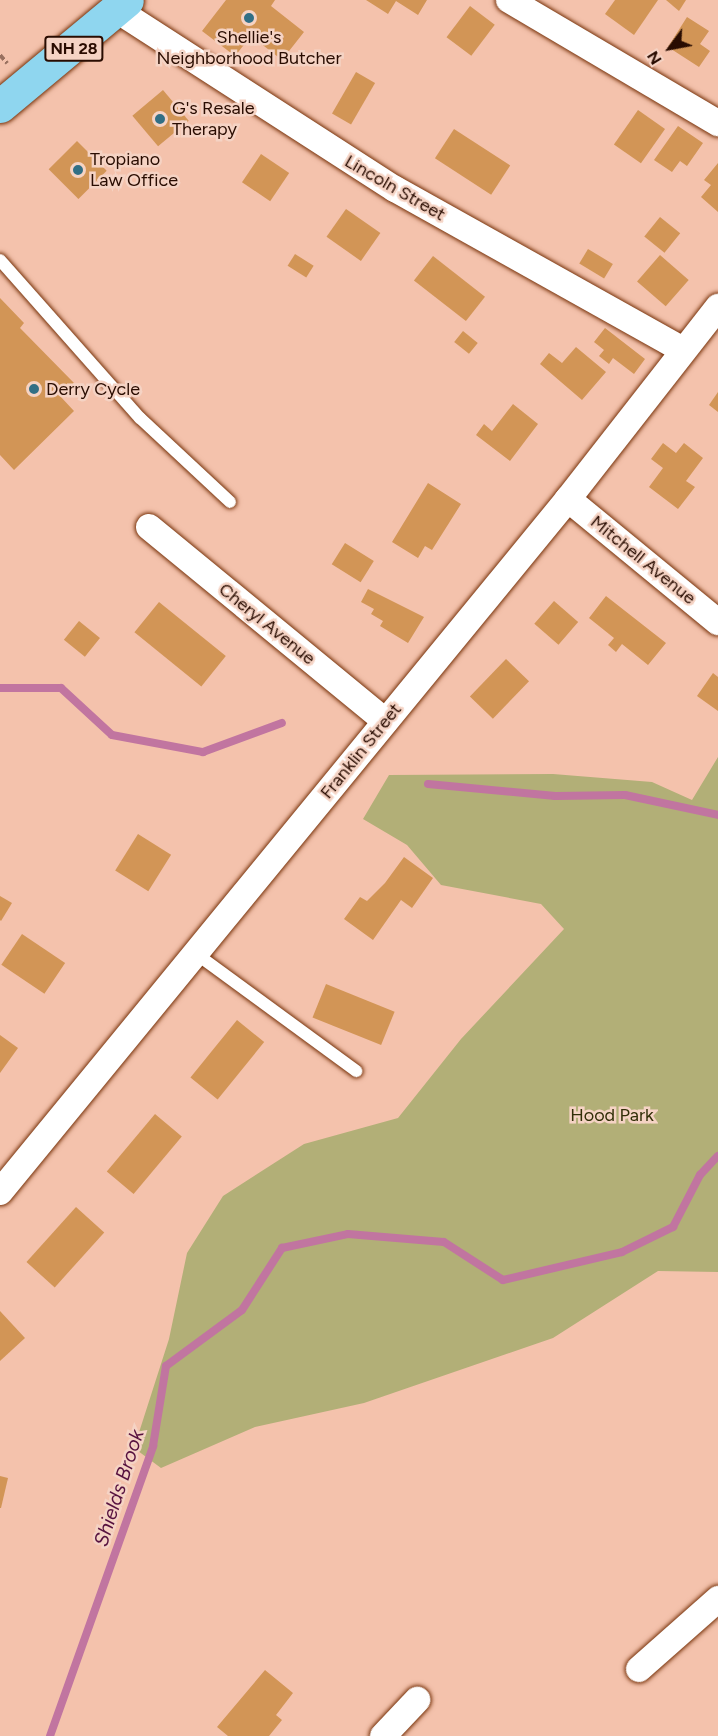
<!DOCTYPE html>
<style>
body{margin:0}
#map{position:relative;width:718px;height:1736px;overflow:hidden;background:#f4c2ac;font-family:Figtree,sans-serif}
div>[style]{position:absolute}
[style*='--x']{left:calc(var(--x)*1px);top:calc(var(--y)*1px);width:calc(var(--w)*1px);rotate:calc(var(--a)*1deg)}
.green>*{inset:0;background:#b2af77}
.stream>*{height:8px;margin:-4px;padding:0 4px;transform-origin:4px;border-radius:4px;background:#c175a0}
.building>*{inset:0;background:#d29556;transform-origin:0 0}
.path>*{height:4px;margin-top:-2px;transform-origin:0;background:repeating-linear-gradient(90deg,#99705f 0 6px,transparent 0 9px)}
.roads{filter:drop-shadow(0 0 2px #78330b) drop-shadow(0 0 2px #78330b)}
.service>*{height:12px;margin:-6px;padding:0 6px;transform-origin:6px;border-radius:6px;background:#fff}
.minor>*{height:26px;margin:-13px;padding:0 13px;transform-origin:13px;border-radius:13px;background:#fff}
.primary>*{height:33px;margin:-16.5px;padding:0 16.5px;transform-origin:16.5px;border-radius:16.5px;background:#8fd6ef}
.dots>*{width:16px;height:16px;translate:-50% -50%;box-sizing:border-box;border:3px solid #f5d3c4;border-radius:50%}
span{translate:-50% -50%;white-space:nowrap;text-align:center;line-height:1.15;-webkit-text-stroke:5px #f5d3c4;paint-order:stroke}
.shield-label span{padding:2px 4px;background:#f5d3c4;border:2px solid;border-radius:4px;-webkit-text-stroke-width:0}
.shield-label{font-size:16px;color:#290c01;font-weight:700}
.poi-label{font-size:18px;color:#290c01}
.left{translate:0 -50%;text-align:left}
.street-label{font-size:18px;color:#290c01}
.park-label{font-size:18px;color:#312e07}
.water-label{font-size:20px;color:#57123f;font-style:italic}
.north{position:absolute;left:640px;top:18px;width:60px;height:60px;-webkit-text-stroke:4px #f5d3c4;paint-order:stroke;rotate:238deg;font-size:16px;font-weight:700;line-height:24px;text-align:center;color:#290c01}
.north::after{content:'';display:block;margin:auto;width:21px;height:27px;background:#290c01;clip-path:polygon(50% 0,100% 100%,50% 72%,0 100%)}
</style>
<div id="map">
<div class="green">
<i style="clip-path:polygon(718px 757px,718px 1272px,658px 1271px,553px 1338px,364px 1403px,255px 1427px,161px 1468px,134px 1448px,169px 1339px,187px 1253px,223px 1196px,304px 1144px,398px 1118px,461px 1039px,564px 929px,541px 904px,441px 885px,407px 845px,363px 819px,389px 775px,553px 774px,652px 782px,692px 800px)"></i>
</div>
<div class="stream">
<i style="--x:0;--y:688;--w:61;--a:0"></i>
<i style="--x:61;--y:688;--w:69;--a:42.7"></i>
<i style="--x:112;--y:735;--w:93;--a:10.6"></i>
<i style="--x:203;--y:752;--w:84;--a:-20.2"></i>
<i style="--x:428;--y:784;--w:128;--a:5.4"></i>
<i style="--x:555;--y:796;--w:70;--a:-0.8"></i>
<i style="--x:625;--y:795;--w:95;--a:12.1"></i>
<i style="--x:50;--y:1736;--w:308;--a:-70.4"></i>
<i style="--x:153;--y:1446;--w:81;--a:-80.8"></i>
<i style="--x:166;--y:1366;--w:94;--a:-36.4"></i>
<i style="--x:242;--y:1310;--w:74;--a:-57.2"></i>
<i style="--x:282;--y:1248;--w:67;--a:-12"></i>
<i style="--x:348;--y:1234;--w:96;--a:4.8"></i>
<i style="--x:444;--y:1242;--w:70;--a:32.8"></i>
<i style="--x:503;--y:1280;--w:122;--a:-13.2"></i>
<i style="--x:622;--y:1252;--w:57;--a:-26.1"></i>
<i style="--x:673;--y:1227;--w:59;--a:-62.6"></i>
<i style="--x:700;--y:1175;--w:26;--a:-47"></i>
</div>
<div class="building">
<i style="clip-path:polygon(226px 0,275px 0,271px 6px,304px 32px,282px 60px,251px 36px,235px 56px,202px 31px)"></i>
<i style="clip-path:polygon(366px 0,427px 0,418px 15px,396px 1px,388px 14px)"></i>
<i style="clip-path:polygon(615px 0,658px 0,634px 35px,605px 14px)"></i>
<i style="clip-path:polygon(666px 0,686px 0,679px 11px)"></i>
<i style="left:470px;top:6px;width:31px;height:39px;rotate:37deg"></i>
<i style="clip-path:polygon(687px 17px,709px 31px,700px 44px,710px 51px,699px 67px,668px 47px)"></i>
<i style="left:356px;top:72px;width:22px;height:48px;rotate:30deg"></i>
<i style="left:163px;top:90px;width:40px;height:40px;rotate:50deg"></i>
<i style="left:638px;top:110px;width:33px;height:42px;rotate:35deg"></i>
<i style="clip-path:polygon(678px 126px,703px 143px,687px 166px,680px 161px,672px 172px,654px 160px)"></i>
<i style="left:454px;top:129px;width:67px;height:35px;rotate:33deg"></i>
<i style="left:77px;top:141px;width:42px;height:40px;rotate:45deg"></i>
<i style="left:261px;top:154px;width:34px;height:34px;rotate:34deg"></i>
<i style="clip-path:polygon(718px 163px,718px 212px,701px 197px,711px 185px,704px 180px)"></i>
<i style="left:346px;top:209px;width:42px;height:34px;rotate:35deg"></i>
<i style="left:660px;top:217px;width:26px;height:25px;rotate:39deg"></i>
<i style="left:588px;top:249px;width:29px;height:17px;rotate:31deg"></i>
<i style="left:295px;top:254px;width:22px;height:14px;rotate:32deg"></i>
<i style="left:660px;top:255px;width:38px;height:35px;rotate:41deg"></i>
<i style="left:433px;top:256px;width:66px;height:31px;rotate:38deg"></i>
<i style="clip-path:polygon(0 298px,24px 323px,20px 328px,74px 383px,60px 396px,74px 411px,14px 470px,0 455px)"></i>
<i style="clip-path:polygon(605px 328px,645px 359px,634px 374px,613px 358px,609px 364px,599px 356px,604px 350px,594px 342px)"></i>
<i style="left:463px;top:331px;width:19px;height:14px;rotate:39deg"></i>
<i style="clip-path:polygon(576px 347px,606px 372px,582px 400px,540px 364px,549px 353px,562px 363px)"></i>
<i style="clip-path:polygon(718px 392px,718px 412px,709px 405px)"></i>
<i style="clip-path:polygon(513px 404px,538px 424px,510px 461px,476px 435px,484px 424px,492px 431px)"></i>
<i style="clip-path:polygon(663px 443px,676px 453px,684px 443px,703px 458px,686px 481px,695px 487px,678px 509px,649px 487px,663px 468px,651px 459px)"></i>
<i style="clip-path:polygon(428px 483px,461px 504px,432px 550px,425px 546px,418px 558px,392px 542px)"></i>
<i style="left:345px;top:543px;width:34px;height:25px;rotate:32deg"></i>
<i style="clip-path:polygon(368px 589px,424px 617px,408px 643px,380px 626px,383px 621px,371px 614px,374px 609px,361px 602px)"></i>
<i style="clip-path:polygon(606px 596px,666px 643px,648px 665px,622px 644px,616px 652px,608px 645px,614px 638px,589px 618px)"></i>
<i style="left:554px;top:601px;width:32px;height:30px;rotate:41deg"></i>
<i style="left:159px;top:602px;width:86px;height:39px;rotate:39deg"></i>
<i style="left:79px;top:621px;width:27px;height:24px;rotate:39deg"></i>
<i style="left:506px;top:659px;width:32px;height:52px;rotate:44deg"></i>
<i style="clip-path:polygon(713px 673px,718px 677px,718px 711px,697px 696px)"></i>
<i style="left:138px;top:834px;width:39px;height:43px;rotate:32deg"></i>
<i style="clip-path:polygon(404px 857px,433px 878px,412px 908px,401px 900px,373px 940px,344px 919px,360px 897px,367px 901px,385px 883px)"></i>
<i style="clip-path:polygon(0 896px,12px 903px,1px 921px,0 920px)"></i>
<i style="left:22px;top:934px;width:52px;height:37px;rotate:34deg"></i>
<i style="left:326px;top:984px;width:74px;height:36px;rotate:22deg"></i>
<i style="left:237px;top:1020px;width:35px;height:74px;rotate:39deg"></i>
<i style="clip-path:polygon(0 1035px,18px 1048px,0 1073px)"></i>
<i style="left:155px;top:1114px;width:35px;height:75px;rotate:40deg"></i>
<i style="left:76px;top:1207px;width:38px;height:74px;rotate:42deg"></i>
<i style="clip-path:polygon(0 1311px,25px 1338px,0 1361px)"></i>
<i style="clip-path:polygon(0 1476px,8px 1478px,1px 1508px,0 1508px)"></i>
<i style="clip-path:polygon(265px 1670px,293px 1693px,276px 1715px,282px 1720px,269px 1736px,228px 1736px,217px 1727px)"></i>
</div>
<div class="path">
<i style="--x:0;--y:55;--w:11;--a:49"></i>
</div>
<div class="roads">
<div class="service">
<i style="--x:0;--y:260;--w:211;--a:48.5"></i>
<i style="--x:140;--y:418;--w:123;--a:43"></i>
<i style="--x:195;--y:953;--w:200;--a:36.2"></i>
</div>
<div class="minor">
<i style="--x:509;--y:0;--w:243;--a:30.5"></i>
<i style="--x:117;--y:10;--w:331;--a:32.8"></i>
<i style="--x:395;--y:189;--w:330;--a:29.2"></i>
<i style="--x:568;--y:499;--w:194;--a:39.4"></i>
<i style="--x:149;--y:527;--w:306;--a:39.4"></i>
<i style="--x:0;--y:1192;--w:896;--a:-50.66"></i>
<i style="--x:568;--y:499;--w:244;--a:-52"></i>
<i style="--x:639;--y:1669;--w:106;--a:-41.5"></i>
<i style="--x:383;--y:1736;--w:50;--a:-46.6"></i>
</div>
<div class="primary">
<i style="--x:0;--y:106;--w:165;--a:-39.8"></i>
</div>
</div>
<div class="dots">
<i style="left:249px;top:18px;background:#326f85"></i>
<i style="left:160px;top:119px;background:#326f85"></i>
<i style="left:78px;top:170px;background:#326f85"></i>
<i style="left:34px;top:389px;background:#326f85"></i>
</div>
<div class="shield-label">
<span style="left:74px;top:49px">NH 28</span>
</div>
<div class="poi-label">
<span style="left:249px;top:48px">Shellie's<br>Neighborhood Butcher</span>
<span class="left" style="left:172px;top:119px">G's Resale<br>Therapy</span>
<span class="left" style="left:90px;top:170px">Tropiano<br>Law Office</span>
<span class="left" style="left:46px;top:389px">Derry Cycle</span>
</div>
<div class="street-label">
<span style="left:395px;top:188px;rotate:30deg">Lincoln Street</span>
<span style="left:643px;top:560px;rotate:39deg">Mitchell Avenue</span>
<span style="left:267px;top:624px;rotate:39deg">Cheryl Avenue</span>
<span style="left:361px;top:751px;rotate:-51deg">Franklin Street</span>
</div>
<div class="park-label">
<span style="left:612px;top:1115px">Hood Park</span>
</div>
<div class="water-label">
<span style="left:119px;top:1488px;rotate:-72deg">Shields Brook</span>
</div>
<div class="north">N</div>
</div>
